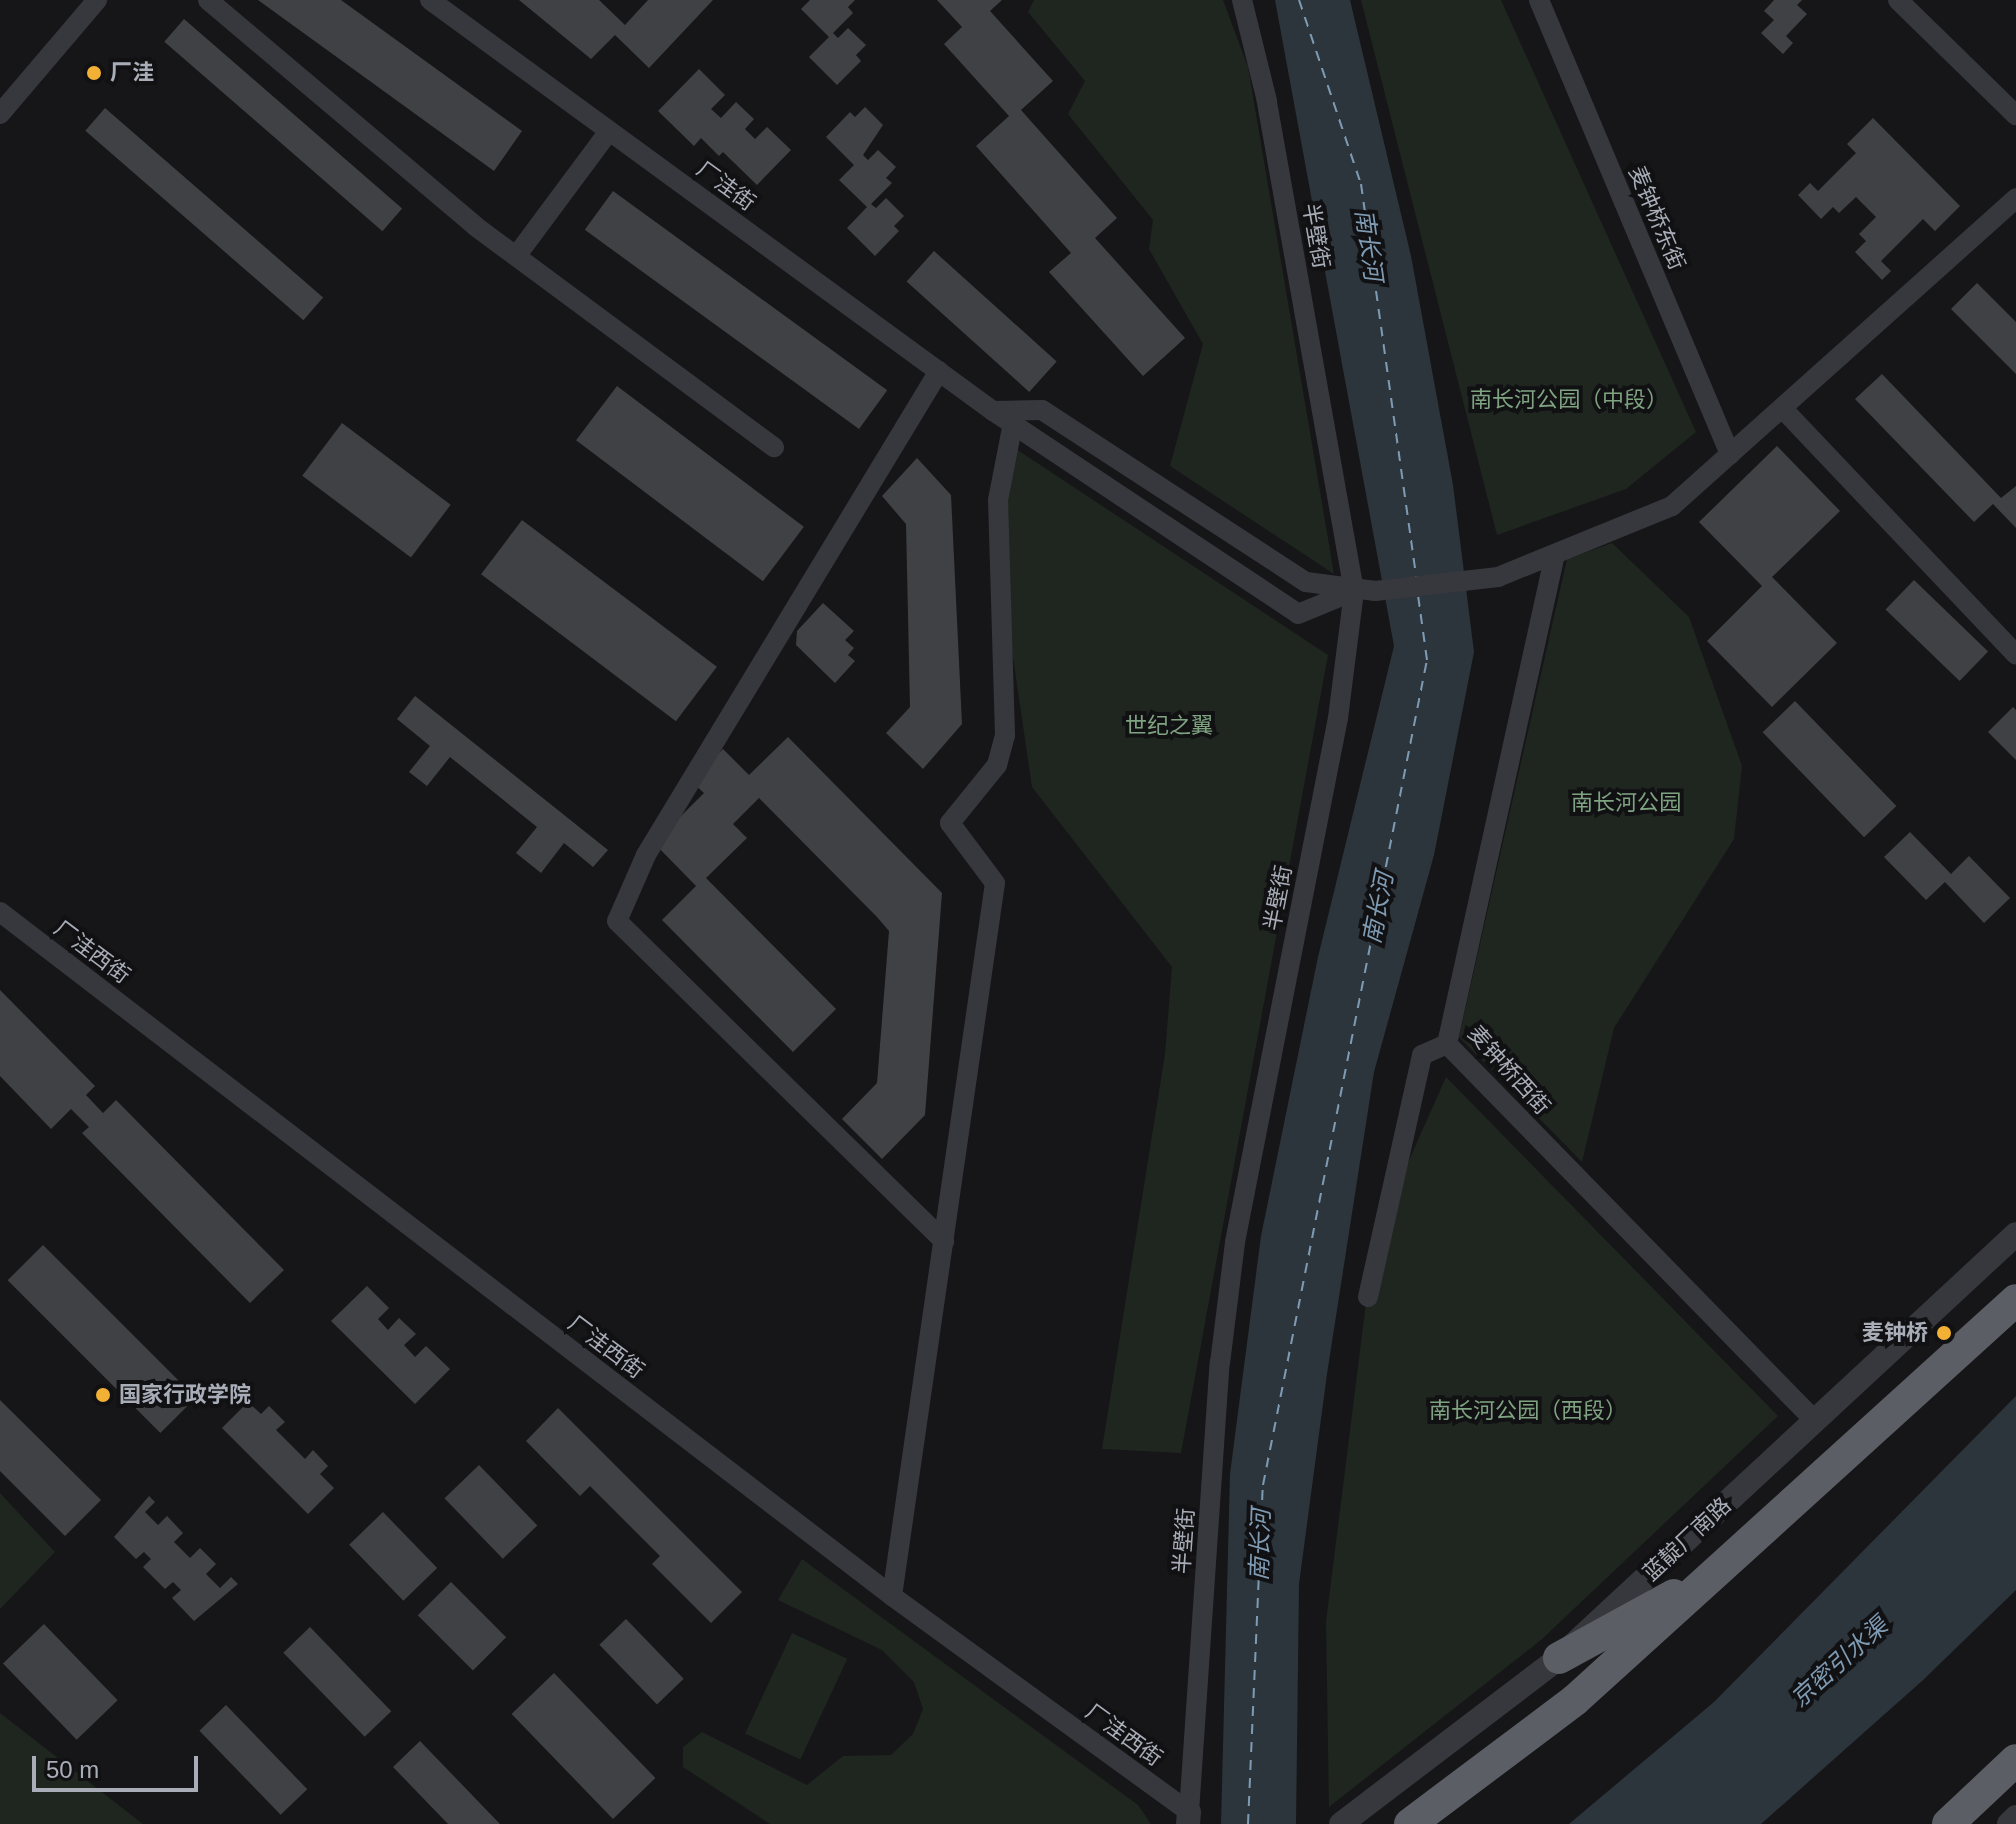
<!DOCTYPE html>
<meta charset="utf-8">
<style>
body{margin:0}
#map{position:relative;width:2016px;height:1824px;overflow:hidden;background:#161618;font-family:Arial,"Noto Sans SC",sans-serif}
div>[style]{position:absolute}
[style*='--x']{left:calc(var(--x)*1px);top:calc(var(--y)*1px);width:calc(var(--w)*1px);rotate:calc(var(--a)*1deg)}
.green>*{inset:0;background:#1e261f;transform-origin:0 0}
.water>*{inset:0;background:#2c353c}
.ferry>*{height:2px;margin-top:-1px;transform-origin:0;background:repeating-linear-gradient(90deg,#7f9bb3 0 10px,transparent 0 18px)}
.building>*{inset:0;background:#404145;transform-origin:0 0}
.minor>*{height:20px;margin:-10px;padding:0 10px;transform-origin:10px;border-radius:10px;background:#37383d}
.tertiary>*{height:24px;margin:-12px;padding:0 12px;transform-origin:12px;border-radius:12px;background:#37383d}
.trunk>*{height:32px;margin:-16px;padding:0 16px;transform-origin:16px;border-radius:16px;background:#5b5e65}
.dots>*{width:22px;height:22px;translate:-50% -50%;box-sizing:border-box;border:4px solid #111113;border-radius:50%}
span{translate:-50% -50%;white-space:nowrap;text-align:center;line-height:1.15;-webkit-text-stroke:8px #111113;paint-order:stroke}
.poi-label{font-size:22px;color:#a8adb8;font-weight:700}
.left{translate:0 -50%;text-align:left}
.right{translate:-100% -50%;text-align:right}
.street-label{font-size:22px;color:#a8adb8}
.park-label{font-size:22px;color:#7fa381}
.water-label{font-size:24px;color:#7f9bb3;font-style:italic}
.scale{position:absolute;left:32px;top:1756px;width:166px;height:36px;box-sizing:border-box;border:4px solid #a8adb8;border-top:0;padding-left:10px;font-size:24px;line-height:28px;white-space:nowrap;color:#a8adb8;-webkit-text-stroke:6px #111113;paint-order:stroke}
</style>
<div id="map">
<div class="green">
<i style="clip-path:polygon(1034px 0,1223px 0,1248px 67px,1334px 574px,1170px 466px,1203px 344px,1149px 249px,1153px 220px,1068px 114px,1085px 81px,1028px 12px)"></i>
<i style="clip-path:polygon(1361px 0,1501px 0,1696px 432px,1626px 489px,1497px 535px)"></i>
<i style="clip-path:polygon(1016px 449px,1328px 655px,1181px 1453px,1102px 1449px,1165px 1054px,1172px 967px,1032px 787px,989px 493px)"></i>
<i style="clip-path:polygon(1612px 543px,1689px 617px,1742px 766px,1734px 839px,1614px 1028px,1582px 1162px,1459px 1037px,1567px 559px)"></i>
<i style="clip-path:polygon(1446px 1077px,1778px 1416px,1541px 1640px,1329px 1807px,1326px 1622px,1374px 1239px)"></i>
<i style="clip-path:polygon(0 1493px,55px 1552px,0 1609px)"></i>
<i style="clip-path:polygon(802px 1559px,1138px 1805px,1151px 1824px,770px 1824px,683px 1767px,683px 1747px,702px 1732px,807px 1785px,843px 1756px,891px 1755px,913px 1734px,923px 1709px,914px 1682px,882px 1650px,778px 1600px)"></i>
<i style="left:792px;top:1633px;width:61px;height:111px;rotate:25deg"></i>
<i style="clip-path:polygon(0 1713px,143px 1824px,0 1824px)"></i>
</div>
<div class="water">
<i style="clip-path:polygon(1275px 0,1350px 0,1411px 256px,1453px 485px,1474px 652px,1434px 855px,1374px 1072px,1327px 1374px,1299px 1584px,1296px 1824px,1221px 1824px,1230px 1474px,1261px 1236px,1318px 957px,1394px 646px)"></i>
<i style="clip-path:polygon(2016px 1396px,2016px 1590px,1922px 1681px,1761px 1824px,1569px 1824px,1714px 1702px)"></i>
</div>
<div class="ferry">
<i style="--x:1299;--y:0;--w:194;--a:71.4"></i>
<i style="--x:1361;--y:184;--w:397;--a:82"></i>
<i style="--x:1248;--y:1824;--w:339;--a:-87.5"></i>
<i style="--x:1263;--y:1485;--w:841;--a:-78.76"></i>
<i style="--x:1427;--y:660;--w:66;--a:-97.9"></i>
</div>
<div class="building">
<i style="clip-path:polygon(258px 0,341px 0,522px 131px,494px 171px)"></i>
<i style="clip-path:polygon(519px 0,599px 0,625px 25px,648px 0,713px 0,649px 68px,615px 35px,591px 59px)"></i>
<i style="clip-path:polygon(810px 0,855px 0,848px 7px,853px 13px,833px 33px,838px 38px,848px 28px,866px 45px,856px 55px,861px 61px,837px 85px,809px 57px,829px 37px,801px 9px)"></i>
<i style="clip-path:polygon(937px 0,1002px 0,990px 11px,1053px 81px,1021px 110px,1117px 218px,1095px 238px,1185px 338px,1143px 376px,1049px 272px,1071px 253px,976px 146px,1009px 116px,944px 44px,962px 27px)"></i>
<i style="clip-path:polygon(1774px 0,1802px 0,1797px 5px,1807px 14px,1786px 36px,1793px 43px,1783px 54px,1761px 33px,1774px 20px,1764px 11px)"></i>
<i style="left:184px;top:19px;width:289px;height:30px;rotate:41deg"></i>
<i style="clip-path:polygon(699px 69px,725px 95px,711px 109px,721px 118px,736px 102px,754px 119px,745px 129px,755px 139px,767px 127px,791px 150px,757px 185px,723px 152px,719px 156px,701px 138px,694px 146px,658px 111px)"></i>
<i style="clip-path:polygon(865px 107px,883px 125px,863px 155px,868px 160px,878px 150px,896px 167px,886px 178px,892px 183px,871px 204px,876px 208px,886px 198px,904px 216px,894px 226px,899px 231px,875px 256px,847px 228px,867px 207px,839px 180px,854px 165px,826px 137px,850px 112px,855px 117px)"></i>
<i style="left:105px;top:108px;width:289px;height:30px;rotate:41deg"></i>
<i style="clip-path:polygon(1873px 118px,1960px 206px,1935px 231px,1923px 219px,1881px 261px,1891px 271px,1882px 280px,1855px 252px,1866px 241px,1859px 234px,1876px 217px,1856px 197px,1839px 213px,1833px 207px,1821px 219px,1798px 195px,1810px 183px,1818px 191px,1856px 153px,1847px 144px)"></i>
<i style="left:613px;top:191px;width:339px;height:48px;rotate:36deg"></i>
<i style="left:934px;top:251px;width:165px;height:41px;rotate:42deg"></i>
<i style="clip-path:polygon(1977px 283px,2016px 322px,2016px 374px,1951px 309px)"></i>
<i style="clip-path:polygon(1882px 374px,2001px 498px,2016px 486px,2016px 528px,1993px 504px,1974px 522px,1855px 399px)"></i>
<i style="left:617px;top:386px;width:234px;height:68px;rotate:37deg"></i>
<i style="left:342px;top:423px;width:136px;height:66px;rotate:37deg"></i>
<i style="clip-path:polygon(1777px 446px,1840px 511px,1772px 577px,1837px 643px,1772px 707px,1707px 641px,1762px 586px,1699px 522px)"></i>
<i style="clip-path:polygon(917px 458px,951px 495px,962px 724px,923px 769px,886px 733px,910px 707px,906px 524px,882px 496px)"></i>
<i style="left:522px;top:520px;width:244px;height:68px;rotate:37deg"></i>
<i style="left:1914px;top:580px;width:103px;height:41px;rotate:44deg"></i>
<i style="clip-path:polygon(823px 603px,854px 631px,845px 640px,854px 648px,848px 655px,855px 661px,835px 683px,796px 645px,797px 631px)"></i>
<i style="clip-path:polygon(415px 696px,608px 850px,593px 867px,564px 843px,541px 873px,516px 853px,537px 827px,450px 757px,427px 786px,409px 772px,430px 746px,397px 719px)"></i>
<i style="left:1795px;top:701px;width:146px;height:45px;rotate:46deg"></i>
<i style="clip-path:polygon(2013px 707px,2016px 710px,2016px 760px,1988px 732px)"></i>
<i style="clip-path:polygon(788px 737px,942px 893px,925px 1115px,882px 1159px,842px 1119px,877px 1083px,889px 931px,877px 917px,759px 798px,733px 824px,747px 838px,706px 878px,836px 1009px,793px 1052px,662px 920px,696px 886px,654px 843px,704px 793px,691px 781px,723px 749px,749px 775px)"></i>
<i style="clip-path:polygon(1910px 832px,1951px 874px,1969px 856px,2010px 898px,1984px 923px,1945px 882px,1926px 900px,1884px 857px)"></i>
<i style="clip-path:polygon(0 990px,95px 1086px,86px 1095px,103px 1113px,116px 1100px,284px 1270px,250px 1303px,82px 1133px,89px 1127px,71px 1109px,51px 1129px,0 1076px)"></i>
<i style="left:43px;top:1245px;width:216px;height:50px;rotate:45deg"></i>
<i style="clip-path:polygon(367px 1286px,389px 1308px,378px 1319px,388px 1330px,399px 1318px,416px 1334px,404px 1345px,415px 1357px,426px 1346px,450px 1369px,415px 1404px,331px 1321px)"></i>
<i style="clip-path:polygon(0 1400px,101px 1500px,65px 1536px,0 1471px)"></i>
<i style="clip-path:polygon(248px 1402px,261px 1414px,269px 1406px,285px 1422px,276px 1430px,305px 1459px,313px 1450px,328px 1466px,320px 1474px,334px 1488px,308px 1514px,222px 1428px)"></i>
<i style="clip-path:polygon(558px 1408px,742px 1592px,711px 1623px,652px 1564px,660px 1556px,590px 1486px,580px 1496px,526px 1441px)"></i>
<i style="left:479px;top:1465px;width:84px;height:48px;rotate:46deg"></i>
<i style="clip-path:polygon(149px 1496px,155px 1502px,145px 1512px,158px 1525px,167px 1516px,183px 1533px,174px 1542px,190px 1558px,200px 1548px,216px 1564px,206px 1574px,220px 1588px,231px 1577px,238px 1584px,194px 1621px,172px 1598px,181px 1590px,173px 1582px,165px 1589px,143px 1567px,151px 1559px,144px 1552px,136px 1559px,114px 1537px)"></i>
<i style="left:383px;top:1512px;width:78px;height:47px;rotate:46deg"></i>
<i style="left:451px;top:1582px;width:78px;height:47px;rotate:45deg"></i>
<i style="left:626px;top:1619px;width:83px;height:37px;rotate:46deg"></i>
<i style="left:44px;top:1624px;width:106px;height:57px;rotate:46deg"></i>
<i style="left:310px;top:1627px;width:117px;height:37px;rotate:46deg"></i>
<i style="left:554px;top:1673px;width:146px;height:59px;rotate:46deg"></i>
<i style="left:226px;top:1705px;width:117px;height:37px;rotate:46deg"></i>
<i style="clip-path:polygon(420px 1741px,500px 1824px,448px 1824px,393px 1767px)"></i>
</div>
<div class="minor">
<i style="--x:208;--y:0;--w:350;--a:40.2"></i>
<i style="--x:475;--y:226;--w:372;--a:36.5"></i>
<i style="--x:430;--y:0;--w:697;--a:36.13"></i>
<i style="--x:993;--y:411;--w:366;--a:33.6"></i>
<i style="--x:1298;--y:614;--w:61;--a:-22.3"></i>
<i style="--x:1539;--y:0;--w:493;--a:67.2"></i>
<i style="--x:1898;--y:0;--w:165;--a:44.3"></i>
<i style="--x:0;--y:114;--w:150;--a:-49.6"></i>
<i style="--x:517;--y:255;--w:154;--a:-53.4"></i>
<i style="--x:939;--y:371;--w:566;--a:121.19"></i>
<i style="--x:646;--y:855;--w:72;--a:113.7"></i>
<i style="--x:617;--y:921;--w:458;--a:44.4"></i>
<i style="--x:1782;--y:408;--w:340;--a:46.5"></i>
<i style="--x:993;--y:411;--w:49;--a:-1.2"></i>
<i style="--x:1042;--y:410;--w:315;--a:33.1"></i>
<i style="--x:1306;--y:582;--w:70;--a:7.4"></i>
<i style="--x:1375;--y:591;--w:124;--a:-6.5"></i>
<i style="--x:1498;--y:577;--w:188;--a:-22.2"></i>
<i style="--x:1672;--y:506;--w:462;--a:-41.8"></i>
<i style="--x:1555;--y:554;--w:502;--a:102.43"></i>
<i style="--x:1447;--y:1044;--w:527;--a:45.69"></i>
<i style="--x:0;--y:912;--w:1124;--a:37.48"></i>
<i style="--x:892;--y:1596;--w:367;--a:36"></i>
<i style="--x:1368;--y:1297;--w:248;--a:-77.4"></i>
<i style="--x:1422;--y:1055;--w:27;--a:-24"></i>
<i style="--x:892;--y:1596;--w:720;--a:-81.78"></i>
<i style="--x:995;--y:883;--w:75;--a:-126.9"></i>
<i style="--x:950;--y:823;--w:75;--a:-51"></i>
<i style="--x:997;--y:765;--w:31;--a:-75"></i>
<i style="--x:1005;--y:735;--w:235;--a:-91.7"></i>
<i style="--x:998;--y:500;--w:78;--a:-79"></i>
<i style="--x:1189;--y:1812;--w:450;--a:-86.1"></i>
<i style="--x:1220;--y:1363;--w:122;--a:-82.9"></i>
<i style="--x:1235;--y:1242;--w:534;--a:-78.88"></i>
<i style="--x:1338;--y:718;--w:128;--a:-82.8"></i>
<i style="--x:1354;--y:591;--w:498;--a:-100.1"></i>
<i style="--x:1267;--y:101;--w:104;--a:-103.9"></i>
</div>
<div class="tertiary">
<i style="--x:1188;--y:1824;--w:12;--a:-85"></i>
<i style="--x:1341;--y:1824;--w:274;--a:-37.3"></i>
<i style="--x:1559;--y:1658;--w:623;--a:-42.85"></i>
<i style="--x:2009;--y:1824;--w:10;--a:-45"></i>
</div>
<div class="trunk">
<i style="--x:1559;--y:1658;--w:131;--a:-28.7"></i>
<i style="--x:1410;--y:1824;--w:206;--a:-36.9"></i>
<i style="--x:1575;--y:1700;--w:595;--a:-42.21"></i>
<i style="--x:1948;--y:1824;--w:93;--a:-43.3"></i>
</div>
<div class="dots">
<i style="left:94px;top:73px;background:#f2b134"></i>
<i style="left:1944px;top:1333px;background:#f2b134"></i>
<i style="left:103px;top:1395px;background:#f2b134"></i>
</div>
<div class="poi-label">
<span class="left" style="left:110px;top:73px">厂洼</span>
<span class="right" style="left:1928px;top:1333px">麦钟桥</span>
<span class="left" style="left:119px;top:1395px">国家行政学院</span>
</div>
<div class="street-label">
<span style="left:726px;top:186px;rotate:36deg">厂洼街</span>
<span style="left:1657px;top:218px;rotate:67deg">麦钟桥东街</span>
<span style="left:1316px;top:236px;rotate:80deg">半壁街</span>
<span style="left:1278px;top:898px;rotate:-79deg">半壁街</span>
<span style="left:92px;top:952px;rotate:37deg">厂洼西街</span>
<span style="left:1509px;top:1070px;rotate:48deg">麦钟桥西街</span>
<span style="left:606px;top:1347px;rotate:37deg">厂洼西街</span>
<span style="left:1687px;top:1539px;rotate:-43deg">蓝靛厂南路</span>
<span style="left:1184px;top:1541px;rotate:-86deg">半壁街</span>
<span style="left:1124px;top:1735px;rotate:36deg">厂洼西街</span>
</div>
<div class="park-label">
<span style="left:1569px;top:400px">南长河公园（中段）</span>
<span style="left:1169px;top:726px">世纪之翼</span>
<span style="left:1626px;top:803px">南长河公园</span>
<span style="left:1528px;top:1411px">南长河公园（西段）</span>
</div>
<div class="water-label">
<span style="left:1369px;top:245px;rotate:82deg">南长河</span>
<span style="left:1378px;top:908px;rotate:-79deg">南长河</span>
<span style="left:1260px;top:1545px;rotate:-88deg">南长河</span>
<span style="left:1839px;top:1662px;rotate:-42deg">京密引水渠</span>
</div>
<div class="scale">50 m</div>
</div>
